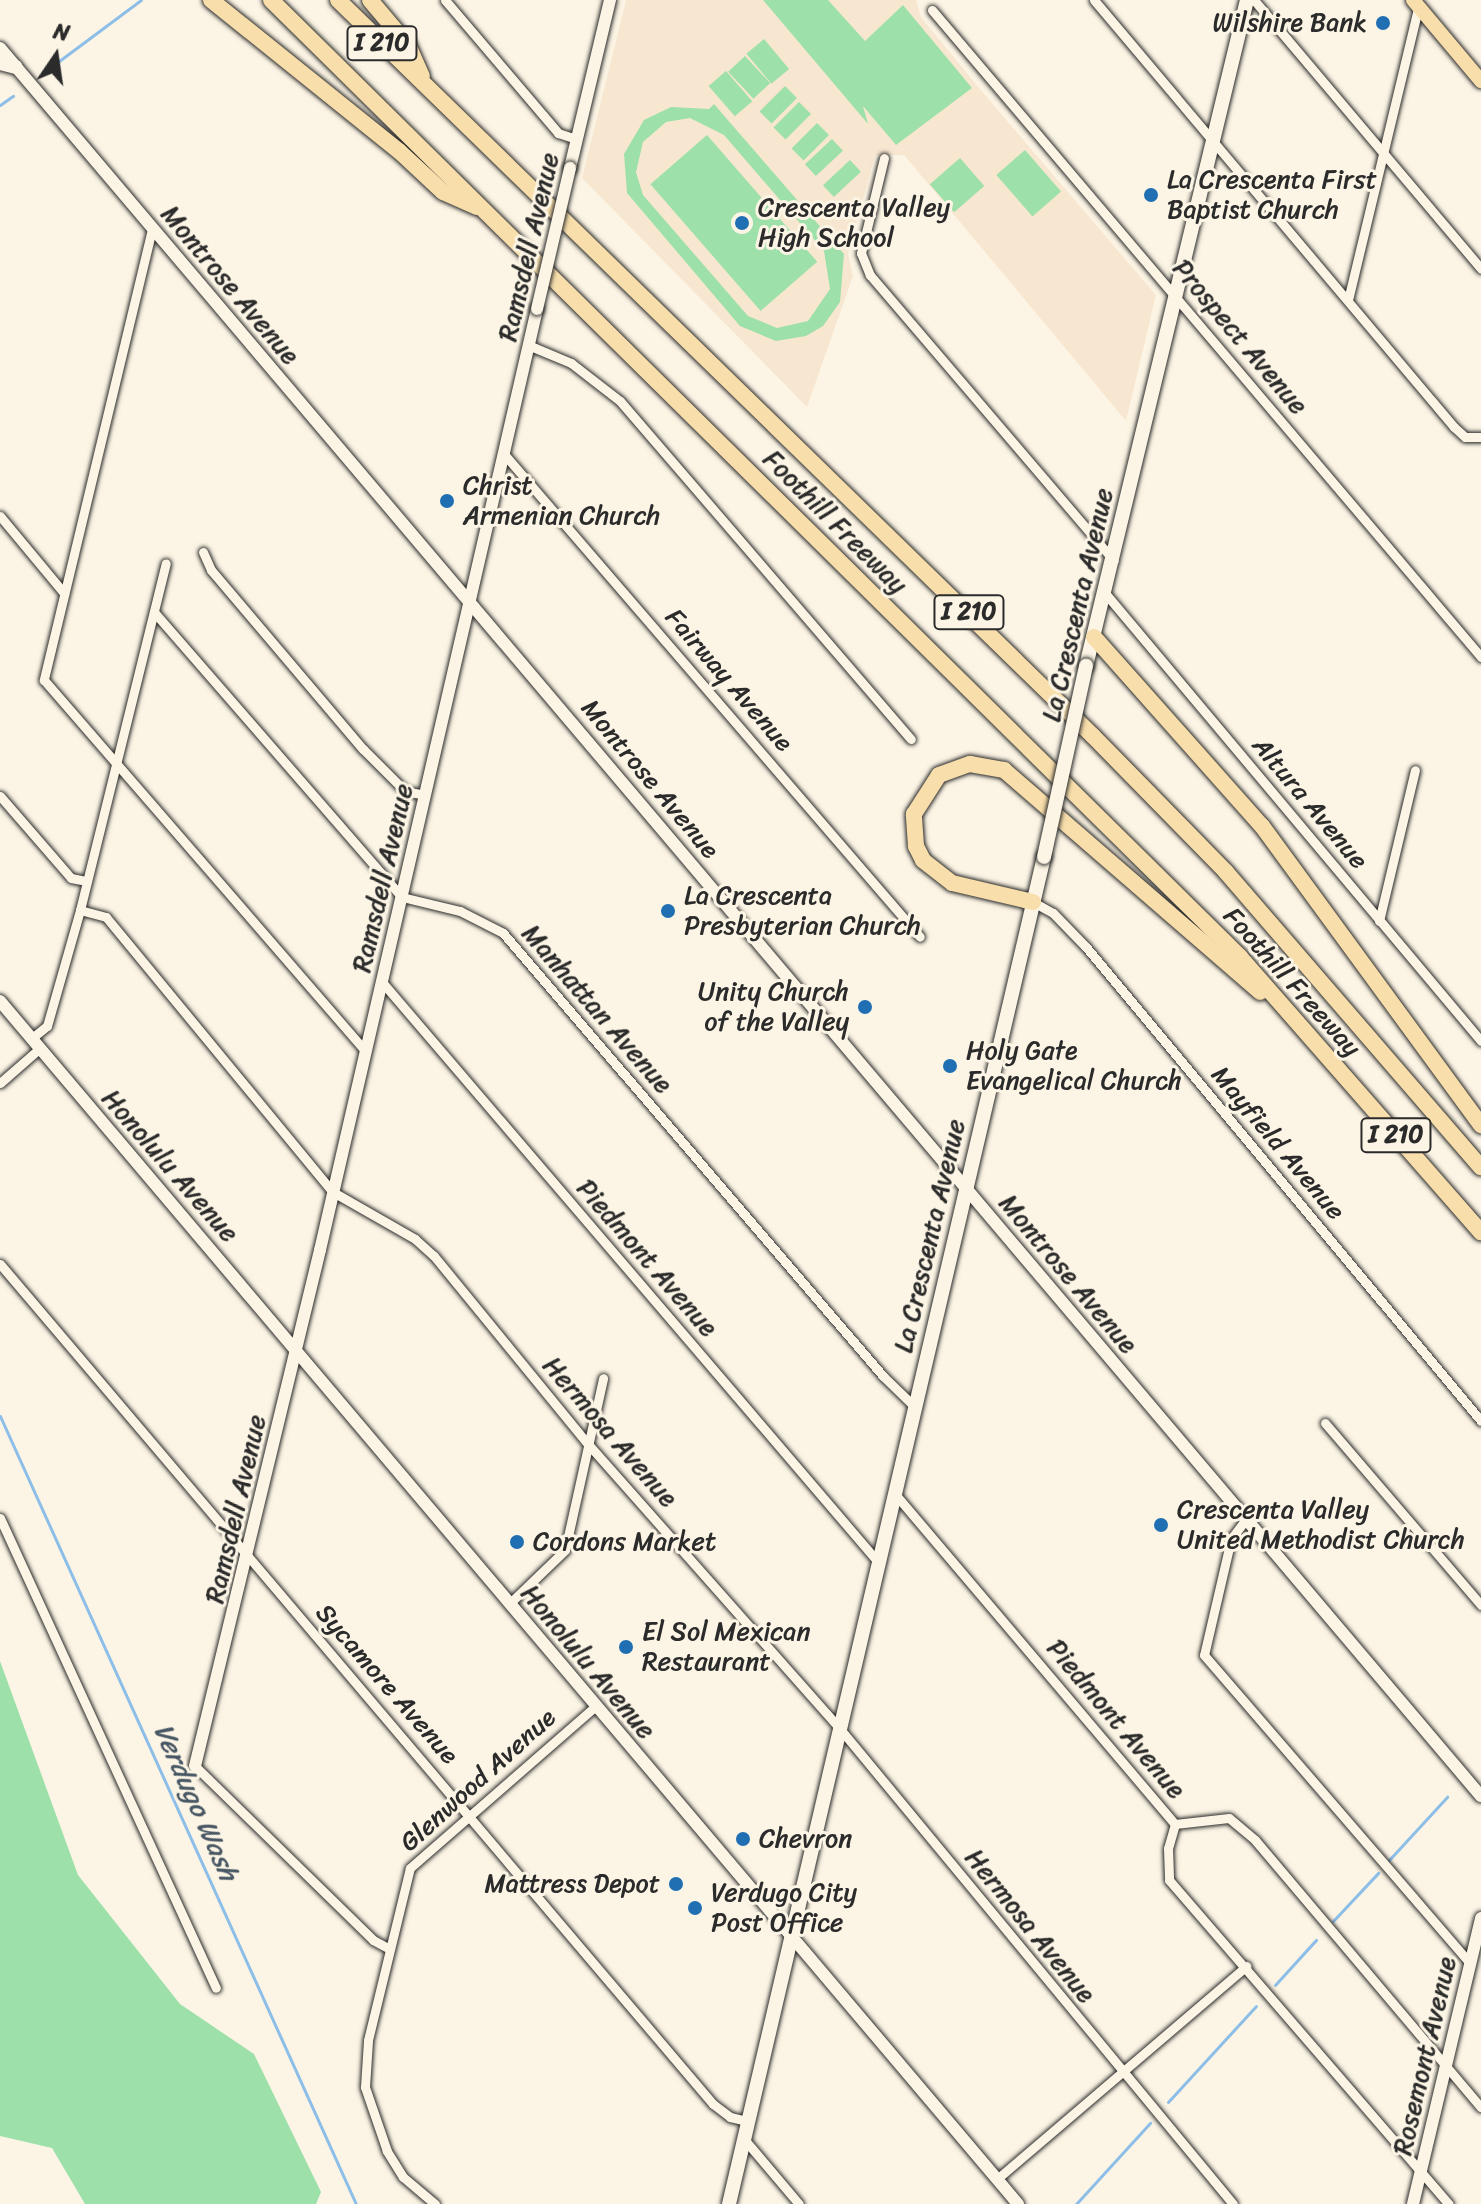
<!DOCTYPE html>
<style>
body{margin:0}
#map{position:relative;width:1481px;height:2204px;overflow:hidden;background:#fcf5e5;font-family:Sriracha,sans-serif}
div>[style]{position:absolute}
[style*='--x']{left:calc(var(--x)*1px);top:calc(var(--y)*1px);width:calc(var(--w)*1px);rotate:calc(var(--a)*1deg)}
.built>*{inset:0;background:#f8e7d0}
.green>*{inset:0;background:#9de0aa;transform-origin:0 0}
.stream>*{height:3px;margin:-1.5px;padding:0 1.5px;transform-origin:1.5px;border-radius:1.5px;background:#8dbee8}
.roads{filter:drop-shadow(0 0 2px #2b2b2b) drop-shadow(0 0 2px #2b2b2b)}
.minor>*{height:9px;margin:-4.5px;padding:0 4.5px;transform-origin:4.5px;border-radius:4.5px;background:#fcf5e5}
.tertiary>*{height:12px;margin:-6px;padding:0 6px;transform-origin:6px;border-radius:6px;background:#fcf5e5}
.secondary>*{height:14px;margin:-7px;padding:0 7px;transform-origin:7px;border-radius:7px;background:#fcf5e5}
.primary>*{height:14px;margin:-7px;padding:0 7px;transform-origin:7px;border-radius:7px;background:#f8deab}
.motorway>*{height:16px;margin:-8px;padding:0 8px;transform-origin:8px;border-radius:8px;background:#f8deab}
.bridges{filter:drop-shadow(0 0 2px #2b2b2b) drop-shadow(0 0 2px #2b2b2b)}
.tertiary-bridge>*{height:12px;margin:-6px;padding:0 6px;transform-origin:6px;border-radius:6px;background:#fcf5e5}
.secondary-bridge>*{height:14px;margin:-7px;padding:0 7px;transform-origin:7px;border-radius:7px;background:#fcf5e5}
.dots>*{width:22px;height:22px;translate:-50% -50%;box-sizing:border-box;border:4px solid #fcf5e5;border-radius:50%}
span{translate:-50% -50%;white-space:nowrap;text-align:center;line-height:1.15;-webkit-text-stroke:6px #fcf5e5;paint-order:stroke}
.shield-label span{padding:2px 6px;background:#fcf5e5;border:2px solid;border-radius:6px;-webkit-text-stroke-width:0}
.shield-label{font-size:24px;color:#2b2b2b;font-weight:700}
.poi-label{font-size:26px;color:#2b2b2b}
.right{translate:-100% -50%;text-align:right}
.left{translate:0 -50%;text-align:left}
.street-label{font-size:26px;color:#2b2b2b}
.water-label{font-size:28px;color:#485764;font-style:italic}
.north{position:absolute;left:16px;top:16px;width:80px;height:80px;-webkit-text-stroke:6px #fcf5e5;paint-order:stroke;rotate:13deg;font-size:22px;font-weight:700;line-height:32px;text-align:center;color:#2b2b2b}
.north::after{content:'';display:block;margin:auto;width:28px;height:36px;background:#2b2b2b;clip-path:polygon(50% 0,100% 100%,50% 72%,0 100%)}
</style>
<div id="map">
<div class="built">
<i style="clip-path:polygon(626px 0,916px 0,921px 17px,980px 89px,1156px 295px,1126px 421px,904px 155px,875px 155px,848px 254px,853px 276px,807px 407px,582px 178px)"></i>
</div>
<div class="green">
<i style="clip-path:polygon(763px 0,828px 0,865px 41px,903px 5px,972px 88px,896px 145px,863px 106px,868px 124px)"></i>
<i style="left:764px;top:39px;width:39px;height:23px;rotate:50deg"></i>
<i style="left:745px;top:56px;width:37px;height:23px;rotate:47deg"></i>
<i style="left:726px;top:71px;width:40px;height:23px;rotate:49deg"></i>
<i style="left:785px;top:86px;width:17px;height:36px;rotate:45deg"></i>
<i style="left:799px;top:102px;width:17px;height:36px;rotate:45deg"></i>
<i style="clip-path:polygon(evenodd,714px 104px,844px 254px,840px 302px,823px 326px,806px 336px,776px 341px,740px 326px,627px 193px,624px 154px,644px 120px,671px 107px,709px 109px,714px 104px,690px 118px,724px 135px,824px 251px,830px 289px,808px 321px,777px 328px,748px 316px,643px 195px,636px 172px,643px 142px,666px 122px,690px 118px)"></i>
<i style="left:817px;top:123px;width:17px;height:36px;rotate:45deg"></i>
<i style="left:707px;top:135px;width:168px;height:75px;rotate:49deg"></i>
<i style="left:832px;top:139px;width:16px;height:37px;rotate:47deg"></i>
<i style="left:1025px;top:150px;width:55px;height:38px;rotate:49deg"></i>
<i style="left:960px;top:158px;width:37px;height:40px;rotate:49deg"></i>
<i style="left:850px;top:160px;width:16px;height:37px;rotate:47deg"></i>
<i style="clip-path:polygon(0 1661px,78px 1875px,180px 2004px,254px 2054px,321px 2192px,316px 2204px,85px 2204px,52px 2148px,0 2136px)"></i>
</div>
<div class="stream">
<i style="--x:51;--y:67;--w:112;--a:-36.7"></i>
<i style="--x:0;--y:105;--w:16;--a:-35"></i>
<i style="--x:0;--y:1416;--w:865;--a:65.69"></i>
<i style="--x:1389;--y:1860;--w:86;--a:-47.4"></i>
<i style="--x:1333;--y:1921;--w:66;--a:-46.8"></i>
<i style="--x:1275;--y:1985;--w:61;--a:-47.7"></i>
<i style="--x:1168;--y:2102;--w:130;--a:-47.5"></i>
<i style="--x:1076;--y:2204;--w:110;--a:-47.6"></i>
</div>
<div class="roads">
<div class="minor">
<i style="--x:445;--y:0;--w:175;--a:49.6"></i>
<i style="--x:558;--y:133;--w:20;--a:18"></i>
<i style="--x:1094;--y:0;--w:559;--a:49.87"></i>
<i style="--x:1454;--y:427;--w:15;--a:42"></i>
<i style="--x:1465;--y:437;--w:16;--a:0"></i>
<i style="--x:1254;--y:0;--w:352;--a:49.8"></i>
<i style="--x:932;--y:10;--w:849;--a:49.68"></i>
<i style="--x:884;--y:158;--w:98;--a:103.6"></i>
<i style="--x:861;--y:253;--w:24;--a:68"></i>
<i style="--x:870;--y:275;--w:375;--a:49.5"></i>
<i style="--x:152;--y:229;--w:464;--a:103.5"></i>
<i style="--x:44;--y:680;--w:490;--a:49.1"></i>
<i style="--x:1348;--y:300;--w:304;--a:-76.5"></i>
<i style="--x:528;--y:345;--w:47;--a:22.7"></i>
<i style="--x:571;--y:363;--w:62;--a:37.8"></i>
<i style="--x:620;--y:401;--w:446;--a:49.3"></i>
<i style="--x:504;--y:454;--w:637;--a:49.26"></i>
<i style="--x:0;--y:516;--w:100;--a:50.3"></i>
<i style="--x:203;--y:552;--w:20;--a:66"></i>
<i style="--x:211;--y:570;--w:235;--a:49.7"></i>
<i style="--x:363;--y:749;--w:59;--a:45"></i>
<i style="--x:405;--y:791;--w:20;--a:11"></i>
<i style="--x:1105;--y:593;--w:585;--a:49.99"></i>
<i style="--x:154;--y:612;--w:378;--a:49"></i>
<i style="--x:402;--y:897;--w:60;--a:13.6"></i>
<i style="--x:460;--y:911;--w:48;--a:27.1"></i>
<i style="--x:503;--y:933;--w:584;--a:49.38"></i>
<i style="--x:883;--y:1376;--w:45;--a:44.1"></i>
<i style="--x:0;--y:796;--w:108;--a:49.1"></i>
<i style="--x:71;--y:878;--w:16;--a:11"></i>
<i style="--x:1033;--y:902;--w:23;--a:29"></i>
<i style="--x:1053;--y:913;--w:47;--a:45.9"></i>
<i style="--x:1086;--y:947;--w:617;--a:50.19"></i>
<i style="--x:80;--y:910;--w:27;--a:15"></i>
<i style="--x:106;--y:917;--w:357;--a:50.5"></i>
<i style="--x:333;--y:1192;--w:95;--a:29.8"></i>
<i style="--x:415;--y:1239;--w:25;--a:42"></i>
<i style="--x:434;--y:1256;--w:243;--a:50.7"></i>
<i style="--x:588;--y:1444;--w:382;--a:48.5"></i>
<i style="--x:841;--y:1730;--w:615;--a:50.41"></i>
<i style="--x:1379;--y:921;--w:155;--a:-76.6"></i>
<i style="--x:382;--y:982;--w:765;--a:49.46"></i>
<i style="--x:32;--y:1038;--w:19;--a:-39"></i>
<i style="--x:47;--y:1026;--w:121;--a:-74.1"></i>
<i style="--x:80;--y:910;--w:357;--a:-76.1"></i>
<i style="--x:0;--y:1083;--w:53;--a:-41.2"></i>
<i style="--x:0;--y:1264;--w:1102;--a:49.68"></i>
<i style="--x:713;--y:2104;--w:21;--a:37"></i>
<i style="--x:730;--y:2117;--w:18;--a:13"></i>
<i style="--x:1325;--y:1423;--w:240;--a:49.4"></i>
<i style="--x:895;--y:1494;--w:433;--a:49.7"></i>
<i style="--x:1175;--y:1824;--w:25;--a:106"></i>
<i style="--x:1168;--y:1848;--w:32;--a:88"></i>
<i style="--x:1169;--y:1880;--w:428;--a:49.2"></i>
<i style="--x:0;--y:1518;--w:517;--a:65.32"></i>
<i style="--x:1246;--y:1519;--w:25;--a:127"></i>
<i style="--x:1231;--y:1539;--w:119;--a:103.1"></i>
<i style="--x:1204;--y:1655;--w:407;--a:49.2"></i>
<i style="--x:510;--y:1603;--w:76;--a:-43.9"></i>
<i style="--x:565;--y:1550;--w:176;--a:-77.5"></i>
<i style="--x:195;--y:1766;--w:249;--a:44.3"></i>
<i style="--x:373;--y:1940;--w:19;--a:28"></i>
<i style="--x:1175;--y:1824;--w:54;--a:-6.3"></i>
<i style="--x:1229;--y:1818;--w:34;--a:40"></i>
<i style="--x:1255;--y:1840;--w:350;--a:49.8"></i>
<i style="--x:744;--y:2139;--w:85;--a:49.8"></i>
<i style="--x:997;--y:2179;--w:328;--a:-40.5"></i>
<i style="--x:435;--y:2204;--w:42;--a:-139.8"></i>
<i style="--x:403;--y:2177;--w:31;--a:-122"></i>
<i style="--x:387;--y:2151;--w:68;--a:-109"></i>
<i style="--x:365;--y:2087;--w:47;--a:-86.3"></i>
<i style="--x:368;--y:2040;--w:177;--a:-76.3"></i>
<i style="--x:410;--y:1868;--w:247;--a:-41.1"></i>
</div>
<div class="tertiary">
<i style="--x:0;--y:48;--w:2291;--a:49.73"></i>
<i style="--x:570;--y:168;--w:173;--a:-76.6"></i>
<i style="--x:0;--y:1001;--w:1576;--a:49.76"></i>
<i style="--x:195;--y:1766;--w:531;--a:-76.38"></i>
<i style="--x:320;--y:1250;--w:966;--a:-77.01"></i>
<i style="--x:1413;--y:2204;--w:294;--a:-76.6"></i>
</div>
<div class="secondary">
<i style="--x:0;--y:63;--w:16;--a:14"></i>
<i style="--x:1086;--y:666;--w:685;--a:-76.41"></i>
<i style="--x:729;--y:2204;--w:1383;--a:-76.84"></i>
</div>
<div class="primary">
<i style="--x:1413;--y:0;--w:106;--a:50"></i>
</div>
<div class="motorway">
<i style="--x:211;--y:0;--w:241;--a:38.8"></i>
<i style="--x:399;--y:151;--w:60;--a:43"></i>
<i style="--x:443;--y:192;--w:37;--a:24"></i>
<i style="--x:271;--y:0;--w:1362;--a:44.64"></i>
<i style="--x:1240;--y:957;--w:366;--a:48.8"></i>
<i style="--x:338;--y:0;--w:1054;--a:44.27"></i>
<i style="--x:1093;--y:736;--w:190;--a:45.6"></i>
<i style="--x:1226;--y:872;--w:390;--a:49.2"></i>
<i style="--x:370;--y:0;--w:59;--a:49.8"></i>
<i style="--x:408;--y:45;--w:34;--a:66"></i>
<i style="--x:1094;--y:637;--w:253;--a:48.4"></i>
<i style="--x:1262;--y:826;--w:371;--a:53.8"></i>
<i style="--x:1033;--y:902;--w:83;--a:-166.8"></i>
<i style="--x:952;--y:883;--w:37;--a:-142"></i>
<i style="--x:923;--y:860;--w:16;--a:-117"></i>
<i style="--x:916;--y:846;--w:32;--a:-94"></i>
<i style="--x:914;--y:814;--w:46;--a:-57.3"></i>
<i style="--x:939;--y:775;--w:33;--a:-20"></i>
<i style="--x:970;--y:764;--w:35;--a:10"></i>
<i style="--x:1004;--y:770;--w:339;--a:40.9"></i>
</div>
</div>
<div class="bridges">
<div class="tertiary-bridge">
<i style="--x:537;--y:309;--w:145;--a:-76.8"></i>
</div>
<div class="secondary-bridge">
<i style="--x:1044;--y:857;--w:196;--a:-77.6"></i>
</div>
</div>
<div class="dots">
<i style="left:1383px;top:23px;background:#1f6fb2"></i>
<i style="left:1151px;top:195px;background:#1f6fb2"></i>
<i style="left:742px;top:223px;background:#1f6fb2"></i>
<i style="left:447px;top:501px;background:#1f6fb2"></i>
<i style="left:668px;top:911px;background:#1f6fb2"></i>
<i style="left:865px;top:1007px;background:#1f6fb2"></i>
<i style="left:950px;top:1066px;background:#1f6fb2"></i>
<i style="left:1161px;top:1525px;background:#1f6fb2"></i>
<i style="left:517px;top:1542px;background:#1f6fb2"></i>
<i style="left:626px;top:1647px;background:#1f6fb2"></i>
<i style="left:743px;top:1839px;background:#1f6fb2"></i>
<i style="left:676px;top:1884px;background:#1f6fb2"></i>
<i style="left:695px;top:1908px;background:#1f6fb2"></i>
</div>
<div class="shield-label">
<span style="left:382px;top:43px">I 210</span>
<span style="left:969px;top:612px">I 210</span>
<span style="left:1396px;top:1135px">I 210</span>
</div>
<div class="poi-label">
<span class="right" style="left:1367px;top:23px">Wilshire Bank</span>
<span class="left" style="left:1167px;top:195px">La Crescenta First<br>Baptist Church</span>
<span class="left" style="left:758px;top:223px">Crescenta Valley<br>High School</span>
<span class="left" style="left:463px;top:501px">Christ<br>Armenian Church</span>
<span class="left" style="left:684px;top:911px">La Crescenta<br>Presbyterian Church</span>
<span class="right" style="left:849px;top:1007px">Unity Church<br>of the Valley</span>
<span class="left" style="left:966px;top:1066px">Holy Gate<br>Evangelical Church</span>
<span class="left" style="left:1177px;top:1525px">Crescenta Valley<br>United Methodist Church</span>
<span class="left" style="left:533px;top:1542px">Cordons Market</span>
<span class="left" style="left:642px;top:1647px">El Sol Mexican<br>Restaurant</span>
<span class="left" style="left:759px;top:1839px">Chevron</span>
<span class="right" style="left:660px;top:1884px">Mattress Depot</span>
<span class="left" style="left:711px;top:1908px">Verdugo City<br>Post Office</span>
</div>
<div class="street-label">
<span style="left:529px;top:247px;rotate:-77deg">Ramsdell Avenue</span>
<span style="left:230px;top:285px;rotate:50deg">Montrose Avenue</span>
<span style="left:1240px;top:337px;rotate:50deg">Prospect Avenue</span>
<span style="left:835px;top:522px;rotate:45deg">Foothill Freeway</span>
<span style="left:1078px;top:605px;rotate:-77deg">La Crescenta Avenue</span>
<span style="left:729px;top:680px;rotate:49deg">Fairway Avenue</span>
<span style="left:650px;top:779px;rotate:50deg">Montrose Avenue</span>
<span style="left:1310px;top:803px;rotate:50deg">Altura Avenue</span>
<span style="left:383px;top:878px;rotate:-77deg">Ramsdell Avenue</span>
<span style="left:1292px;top:982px;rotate:48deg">Foothill Freeway</span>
<span style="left:597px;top:1009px;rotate:49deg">Manhattan Avenue</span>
<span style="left:1278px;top:1143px;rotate:50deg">Mayfield Avenue</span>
<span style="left:170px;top:1166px;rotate:49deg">Honolulu Avenue</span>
<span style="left:930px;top:1236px;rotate:-77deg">La Crescenta Avenue</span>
<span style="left:647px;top:1258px;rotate:49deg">Piedmont Avenue</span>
<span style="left:1068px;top:1274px;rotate:50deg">Montrose Avenue</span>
<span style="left:610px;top:1432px;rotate:49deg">Hermosa Avenue</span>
<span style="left:236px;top:1509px;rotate:-77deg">Ramsdell Avenue</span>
<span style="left:588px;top:1662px;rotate:50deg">Honolulu Avenue</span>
<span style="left:387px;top:1684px;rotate:49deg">Sycamore Avenue</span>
<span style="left:1116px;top:1719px;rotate:50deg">Piedmont Avenue</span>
<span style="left:478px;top:1780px;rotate:-42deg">Glenwood Avenue</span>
<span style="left:1030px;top:1926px;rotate:51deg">Hermosa Avenue</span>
<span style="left:1425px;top:2056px;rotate:-77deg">Rosemont Avenue</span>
</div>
<div class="water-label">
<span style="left:196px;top:1802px;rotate:66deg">Verdugo Wash</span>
</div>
<div class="north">N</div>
</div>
